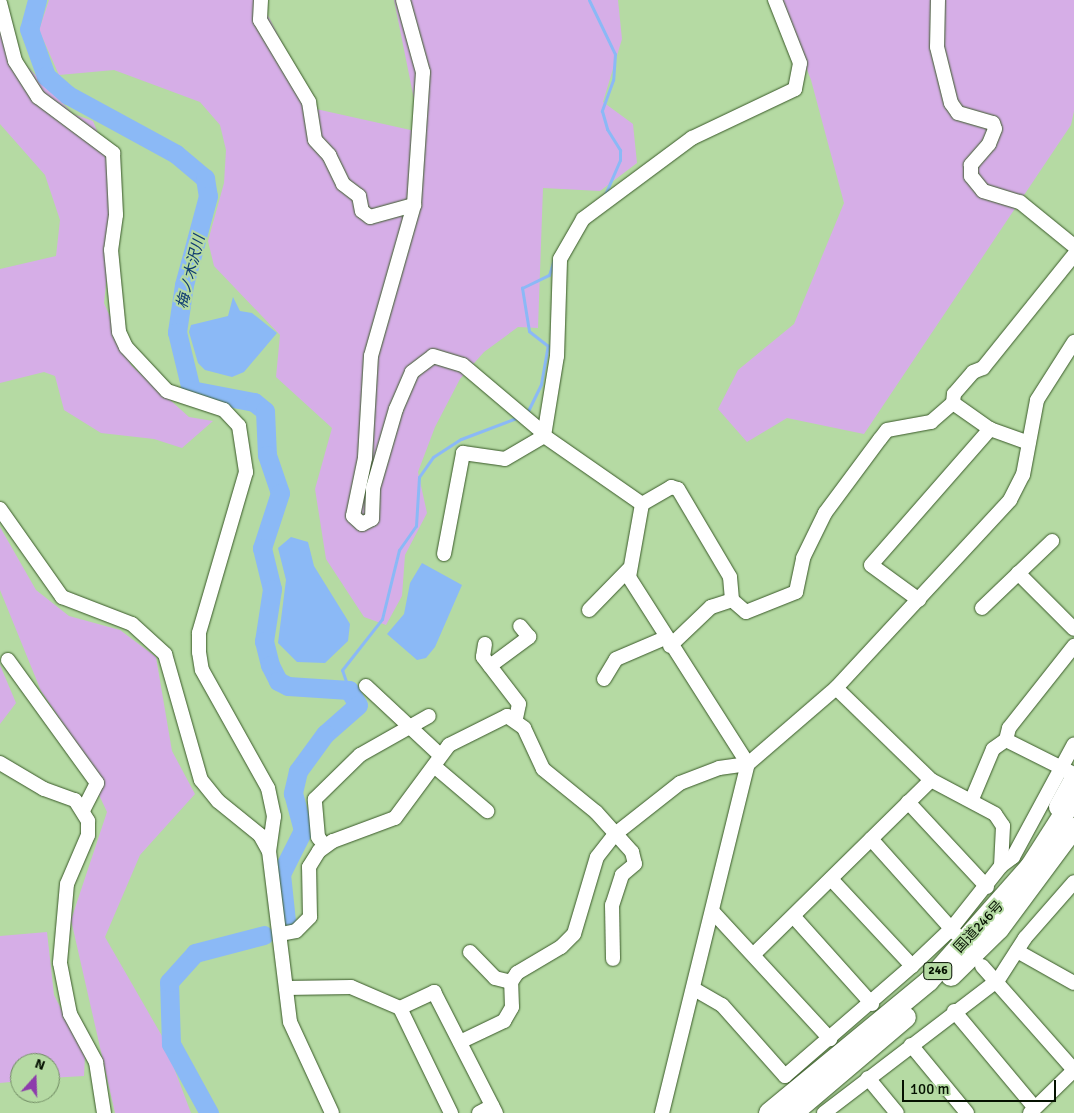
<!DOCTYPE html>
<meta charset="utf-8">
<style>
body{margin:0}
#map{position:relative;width:1074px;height:1113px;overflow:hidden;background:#b5daa3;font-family:Signika,"Noto Sans JP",sans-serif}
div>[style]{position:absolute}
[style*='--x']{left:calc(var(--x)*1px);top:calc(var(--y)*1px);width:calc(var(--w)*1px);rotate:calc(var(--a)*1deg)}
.green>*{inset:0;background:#d6aee7}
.water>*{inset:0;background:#8bb9f6}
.stream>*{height:3px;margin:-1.5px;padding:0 1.5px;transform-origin:1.5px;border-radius:1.5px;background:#8bb9f6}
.river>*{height:19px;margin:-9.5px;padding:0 9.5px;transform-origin:9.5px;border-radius:9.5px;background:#8bb9f6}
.roads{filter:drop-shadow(0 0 1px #395928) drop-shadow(0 0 1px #395928)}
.minor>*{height:14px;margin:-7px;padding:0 7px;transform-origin:7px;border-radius:7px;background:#fff}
.highway>*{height:20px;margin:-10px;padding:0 10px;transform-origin:10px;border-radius:10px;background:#fff}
span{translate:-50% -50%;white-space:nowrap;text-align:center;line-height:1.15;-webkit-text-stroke:4px #b5daa3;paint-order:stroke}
.shield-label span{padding:1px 4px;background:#b5daa3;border:1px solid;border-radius:4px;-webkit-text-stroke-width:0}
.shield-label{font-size:12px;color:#051101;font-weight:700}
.street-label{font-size:14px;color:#051101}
.water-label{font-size:15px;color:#0f3c72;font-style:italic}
.north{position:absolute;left:10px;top:1053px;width:50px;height:50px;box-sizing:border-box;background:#b5daa3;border:1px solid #6f8a62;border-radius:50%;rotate:20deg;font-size:14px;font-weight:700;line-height:20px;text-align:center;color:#051101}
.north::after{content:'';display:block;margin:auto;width:18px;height:22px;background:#8d3cac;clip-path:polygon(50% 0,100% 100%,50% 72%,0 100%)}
.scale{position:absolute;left:902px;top:1080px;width:154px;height:22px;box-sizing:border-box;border:2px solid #051101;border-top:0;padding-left:6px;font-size:15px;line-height:18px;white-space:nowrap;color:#051101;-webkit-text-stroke:4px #b5daa3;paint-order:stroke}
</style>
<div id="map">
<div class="green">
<i style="clip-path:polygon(49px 0,260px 0,316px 109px,415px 131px,420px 129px,394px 0,618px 0,622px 39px,603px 102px,633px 124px,637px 163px,600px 191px,543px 188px,538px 328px,518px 327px,484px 352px,460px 379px,435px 427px,418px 472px,427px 513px,405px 555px,402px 596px,386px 625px,364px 617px,326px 559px,315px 489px,332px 428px,276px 377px,280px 335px,214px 266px,208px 241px,224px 183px,226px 150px,220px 125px,200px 102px,114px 70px,59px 75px,39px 30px)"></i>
<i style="clip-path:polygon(780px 0,1074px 0,1074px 111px,1071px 125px,864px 434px,787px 418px,747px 442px,718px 409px,738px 370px,794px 324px,844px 203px,811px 80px)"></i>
<i style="clip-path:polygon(0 15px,17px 56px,73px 114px,93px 121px,104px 148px,115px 202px,104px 303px,131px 365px,189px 417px,213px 421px,182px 448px,154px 439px,101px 433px,64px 410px,55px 376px,44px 372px,0 383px,0 269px,56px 256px,60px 220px,45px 175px,0 124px)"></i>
<i style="clip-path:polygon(0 527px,36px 590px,69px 616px,120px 630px,156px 657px,172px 751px,195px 794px,140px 855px,105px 937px,162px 1036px,191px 1113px,115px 1113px,71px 920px,107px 812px,72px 737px,41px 691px,0 590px)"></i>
<i style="clip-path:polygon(0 665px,16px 703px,0 724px)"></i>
<i style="clip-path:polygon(47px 932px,54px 995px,85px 1056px,84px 1076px,50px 1078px,50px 1063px,20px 1063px,20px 1081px,0 1083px,0 936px)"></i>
</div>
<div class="water">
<i style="clip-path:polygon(233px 297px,240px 311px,252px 313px,277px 333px,244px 372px,232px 377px,205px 370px,198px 363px,189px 332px,191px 325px,228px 316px)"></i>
<i style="clip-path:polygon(291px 537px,308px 542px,314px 566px,350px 624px,348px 641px,325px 663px,297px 662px,278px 643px,286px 580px,278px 548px)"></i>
<i style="clip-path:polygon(422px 563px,462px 585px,435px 647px,426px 658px,417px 660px,387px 634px,404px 614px,410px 583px)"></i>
</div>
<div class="stream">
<i style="--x:589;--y:0;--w:60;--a:64.3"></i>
<i style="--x:615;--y:54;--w:26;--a:94"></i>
<i style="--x:613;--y:80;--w:33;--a:110"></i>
<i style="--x:602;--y:111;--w:19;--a:74"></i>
<i style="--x:607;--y:129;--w:25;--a:58"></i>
<i style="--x:620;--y:150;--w:10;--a:90"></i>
<i style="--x:620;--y:160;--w:40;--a:113.4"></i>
<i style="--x:527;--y:413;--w:32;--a:-64"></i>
<i style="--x:541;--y:384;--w:39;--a:-80"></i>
<i style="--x:548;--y:346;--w:24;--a:-142"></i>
<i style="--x:529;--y:331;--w:44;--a:-99.2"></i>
<i style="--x:522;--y:288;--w:30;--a:-26"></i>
<i style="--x:549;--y:275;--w:19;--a:-72"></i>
<i style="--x:349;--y:690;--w:21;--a:-109"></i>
<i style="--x:342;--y:670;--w:65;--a:-51.9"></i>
<i style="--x:382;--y:619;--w:71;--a:-76.2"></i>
<i style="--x:399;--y:550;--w:29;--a:-55"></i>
<i style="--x:416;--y:526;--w:49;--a:-86.5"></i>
<i style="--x:419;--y:477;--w:24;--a:-55"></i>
<i style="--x:433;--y:457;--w:33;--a:-33"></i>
<i style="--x:461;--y:439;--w:62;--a:-20.8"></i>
</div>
<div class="river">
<i style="--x:37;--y:0;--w:30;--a:105"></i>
<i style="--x:29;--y:29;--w:50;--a:70.1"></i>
<i style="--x:46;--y:76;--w:29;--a:41"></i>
<i style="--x:68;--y:95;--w:123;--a:28.6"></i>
<i style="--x:176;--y:154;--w:38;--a:40"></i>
<i style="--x:205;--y:178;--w:18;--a:81"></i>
<i style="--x:208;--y:196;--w:92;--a:105.1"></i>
<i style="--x:184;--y:285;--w:48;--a:98.5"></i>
<i style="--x:177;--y:332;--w:60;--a:76.4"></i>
<i style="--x:191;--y:390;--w:64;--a:10.8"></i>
<i style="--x:254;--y:402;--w:14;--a:39"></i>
<i style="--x:265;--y:411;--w:44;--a:87.4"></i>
<i style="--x:267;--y:455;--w:40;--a:71.1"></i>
<i style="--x:280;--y:493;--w:58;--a:108.1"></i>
<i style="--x:262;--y:548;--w:42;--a:76.3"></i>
<i style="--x:272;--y:589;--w:53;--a:98.7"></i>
<i style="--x:264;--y:641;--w:25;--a:76"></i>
<i style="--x:270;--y:665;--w:18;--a:63"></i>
<i style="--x:278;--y:681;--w:11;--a:27"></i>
<i style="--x:288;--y:686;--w:61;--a:3.8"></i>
<i style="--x:349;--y:690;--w:17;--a:59"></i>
<i style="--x:358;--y:705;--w:44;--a:138.7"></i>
<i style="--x:325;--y:734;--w:46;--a:126.1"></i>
<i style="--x:298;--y:771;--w:23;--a:103"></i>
<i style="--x:293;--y:793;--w:38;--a:75"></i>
<i style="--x:303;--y:830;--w:49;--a:116.6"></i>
<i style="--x:281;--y:874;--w:47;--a:83.9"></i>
<i style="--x:209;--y:1113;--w:79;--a:-118.8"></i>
<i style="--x:171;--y:1044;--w:62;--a:-91.8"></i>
<i style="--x:169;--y:982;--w:39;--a:-48"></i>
<i style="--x:195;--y:953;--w:71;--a:-14.6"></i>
</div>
<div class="roads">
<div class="minor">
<i style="--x:261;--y:0;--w:20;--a:93"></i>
<i style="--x:260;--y:20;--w:96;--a:59.1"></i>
<i style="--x:309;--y:102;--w:38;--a:81"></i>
<i style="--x:315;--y:140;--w:21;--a:47"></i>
<i style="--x:329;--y:155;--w:32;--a:64"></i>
<i style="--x:343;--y:184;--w:20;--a:37"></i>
<i style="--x:359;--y:196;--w:15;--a:79"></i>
<i style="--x:362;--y:211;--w:10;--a:37"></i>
<i style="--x:370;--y:217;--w:46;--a:-15.3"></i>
<i style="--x:403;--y:0;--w:75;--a:74.5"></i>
<i style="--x:423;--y:72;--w:133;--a:93.9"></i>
<i style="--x:414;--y:205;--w:157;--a:105.9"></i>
<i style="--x:371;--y:356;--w:102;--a:93.4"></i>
<i style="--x:365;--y:458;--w:59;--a:101.7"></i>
<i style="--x:353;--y:516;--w:12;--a:42"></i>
<i style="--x:362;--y:524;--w:11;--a:-27"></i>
<i style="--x:372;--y:519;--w:31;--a:-88"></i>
<i style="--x:373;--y:488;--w:82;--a:-73.8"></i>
<i style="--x:396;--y:409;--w:40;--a:-66.6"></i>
<i style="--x:412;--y:372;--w:26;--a:-37"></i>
<i style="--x:433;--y:356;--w:31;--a:17"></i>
<i style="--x:463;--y:365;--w:102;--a:40.2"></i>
<i style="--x:938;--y:0;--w:47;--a:91.2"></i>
<i style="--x:937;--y:47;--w:58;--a:76"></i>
<i style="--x:951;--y:103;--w:12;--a:55"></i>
<i style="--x:958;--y:113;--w:36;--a:16"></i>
<i style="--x:993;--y:123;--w:6;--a:72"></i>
<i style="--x:995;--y:129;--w:16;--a:112"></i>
<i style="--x:989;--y:144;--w:28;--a:131"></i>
<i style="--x:971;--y:165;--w:11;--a:90"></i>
<i style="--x:971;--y:176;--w:19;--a:51"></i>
<i style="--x:983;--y:191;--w:39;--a:17"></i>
<i style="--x:1020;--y:202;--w:70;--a:39.2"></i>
<i style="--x:0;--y:3;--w:60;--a:75.5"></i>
<i style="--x:15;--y:61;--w:43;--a:57.4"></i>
<i style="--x:38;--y:97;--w:94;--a:36.7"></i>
<i style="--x:113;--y:153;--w:62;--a:87.2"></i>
<i style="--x:116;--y:215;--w:35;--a:98"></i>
<i style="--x:111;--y:250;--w:82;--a:84.4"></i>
<i style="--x:119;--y:332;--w:17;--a:65"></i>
<i style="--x:126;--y:347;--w:60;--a:47"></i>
<i style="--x:167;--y:391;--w:60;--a:18.4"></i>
<i style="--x:224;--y:410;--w:22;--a:47"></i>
<i style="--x:239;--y:426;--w:47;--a:81.3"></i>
<i style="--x:246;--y:472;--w:168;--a:106.3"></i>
<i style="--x:199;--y:633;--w:19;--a:90"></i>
<i style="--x:199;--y:652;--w:18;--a:81"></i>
<i style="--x:202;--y:670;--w:135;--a:60.8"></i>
<i style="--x:268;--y:788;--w:29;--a:78"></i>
<i style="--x:274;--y:816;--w:35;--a:98"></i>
<i style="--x:953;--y:403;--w:45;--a:35.1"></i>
<i style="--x:990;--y:429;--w:41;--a:19.7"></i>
<i style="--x:642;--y:504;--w:34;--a:-30"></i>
<i style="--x:671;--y:487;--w:7;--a:16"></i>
<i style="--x:678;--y:489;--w:102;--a:59.4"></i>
<i style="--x:730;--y:577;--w:23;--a:85"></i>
<i style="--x:732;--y:600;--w:18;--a:41"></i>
<i style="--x:746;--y:612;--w:54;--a:-21.8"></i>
<i style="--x:796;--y:592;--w:35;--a:-78"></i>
<i style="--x:803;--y:558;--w:50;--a:-63.9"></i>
<i style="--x:825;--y:513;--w:92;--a:-53.4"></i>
<i style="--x:880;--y:439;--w:11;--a:-52"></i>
<i style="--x:887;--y:430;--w:45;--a:-10.3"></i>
<i style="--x:931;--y:422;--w:29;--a:-41"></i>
<i style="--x:953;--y:403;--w:9;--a:-84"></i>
<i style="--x:954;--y:394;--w:29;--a:-49"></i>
<i style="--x:973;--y:372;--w:11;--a:-22"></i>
<i style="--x:983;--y:368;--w:145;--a:-51.2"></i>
<i style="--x:0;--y:509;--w:108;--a:54.8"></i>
<i style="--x:62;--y:597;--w:75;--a:21.1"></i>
<i style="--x:132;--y:624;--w:45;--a:42.3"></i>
<i style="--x:165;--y:654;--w:131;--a:74.1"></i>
<i style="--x:201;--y:780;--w:27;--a:51"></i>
<i style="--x:218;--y:801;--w:54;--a:39"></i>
<i style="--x:260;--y:835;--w:18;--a:61"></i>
<i style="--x:269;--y:851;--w:172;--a:83"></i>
<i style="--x:290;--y:1022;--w:100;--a:65.2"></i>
<i style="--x:444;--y:554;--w:103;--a:-79.3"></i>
<i style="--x:463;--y:453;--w:42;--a:8.1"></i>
<i style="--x:505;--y:459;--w:45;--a:-30.5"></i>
<i style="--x:544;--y:436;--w:81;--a:-80.8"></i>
<i style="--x:557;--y:356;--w:97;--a:-88.2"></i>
<i style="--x:560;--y:259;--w:46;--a:-60.1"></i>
<i style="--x:583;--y:219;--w:136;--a:-36.6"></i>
<i style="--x:692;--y:138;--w:114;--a:-25.4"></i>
<i style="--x:795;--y:89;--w:26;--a:-79"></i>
<i style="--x:800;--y:63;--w:68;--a:-111.6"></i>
<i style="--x:1018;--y:573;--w:79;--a:45"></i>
<i style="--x:919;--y:600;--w:59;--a:-143.9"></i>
<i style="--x:871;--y:565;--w:181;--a:-48.8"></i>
<i style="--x:982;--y:608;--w:97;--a:-43.7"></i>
<i style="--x:589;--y:610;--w:57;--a:-45.7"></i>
<i style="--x:485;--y:644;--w:13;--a:99"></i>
<i style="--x:483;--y:657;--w:59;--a:52.5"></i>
<i style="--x:519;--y:704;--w:14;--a:102"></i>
<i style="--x:670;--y:646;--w:57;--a:-43.6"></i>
<i style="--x:711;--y:607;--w:22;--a:-18"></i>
<i style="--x:8;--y:660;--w:152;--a:54.1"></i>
<i style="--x:97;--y:783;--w:29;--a:117"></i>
<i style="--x:490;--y:666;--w:49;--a:-36.6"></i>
<i style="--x:529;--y:637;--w:14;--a:-129"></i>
<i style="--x:604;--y:679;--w:23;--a:-59"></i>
<i style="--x:616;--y:659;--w:53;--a:-23.2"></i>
<i style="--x:366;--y:686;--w:101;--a:43"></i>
<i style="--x:1006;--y:740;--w:12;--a:-76"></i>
<i style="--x:1009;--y:728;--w:105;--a:-51.6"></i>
<i style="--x:0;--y:763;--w:51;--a:30.6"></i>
<i style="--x:44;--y:789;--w:33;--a:20"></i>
<i style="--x:75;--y:800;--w:25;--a:58"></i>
<i style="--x:88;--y:821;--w:14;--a:90"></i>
<i style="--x:88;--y:835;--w:53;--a:113.2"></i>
<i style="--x:67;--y:884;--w:79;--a:95.1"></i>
<i style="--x:60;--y:963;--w:52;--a:78.9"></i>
<i style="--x:70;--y:1014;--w:55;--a:61.6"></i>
<i style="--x:96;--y:1062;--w:52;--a:81.1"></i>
<i style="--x:434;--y:766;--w:70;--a:40.3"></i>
<i style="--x:972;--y:799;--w:54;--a:-67.2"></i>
<i style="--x:993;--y:749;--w:16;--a:-35"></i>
<i style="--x:1006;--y:740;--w:72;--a:26.6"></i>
<i style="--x:908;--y:802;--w:116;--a:47.1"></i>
<i style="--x:871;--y:839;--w:126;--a:48.2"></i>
<i style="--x:325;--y:846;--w:11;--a:-128"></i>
<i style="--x:318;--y:837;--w:38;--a:-95"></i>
<i style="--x:315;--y:799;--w:63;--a:-44.4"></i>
<i style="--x:360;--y:755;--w:79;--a:-29.5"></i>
<i style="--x:1001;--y:866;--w:15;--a:-37"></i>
<i style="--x:1013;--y:857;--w:128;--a:-61.6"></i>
<i style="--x:831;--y:879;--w:119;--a:47"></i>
<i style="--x:713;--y:912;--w:173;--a:47.3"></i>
<i style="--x:794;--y:917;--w:117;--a:48.1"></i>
<i style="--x:281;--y:934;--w:15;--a:-11"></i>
<i style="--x:296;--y:931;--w:20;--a:-45"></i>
<i style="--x:310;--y:917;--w:50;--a:-91.1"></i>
<i style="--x:309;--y:867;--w:19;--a:-58"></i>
<i style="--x:319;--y:851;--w:17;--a:-36"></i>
<i style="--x:333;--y:841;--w:66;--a:-20.4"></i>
<i style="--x:395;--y:818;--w:91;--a:-53.5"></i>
<i style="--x:449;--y:745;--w:65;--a:-26.6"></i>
<i style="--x:507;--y:716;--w:21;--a:35"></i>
<i style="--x:524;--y:728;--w:45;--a:65.1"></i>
<i style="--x:543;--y:769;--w:68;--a:39.1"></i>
<i style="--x:596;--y:812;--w:54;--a:48"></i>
<i style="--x:632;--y:852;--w:12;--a:76"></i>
<i style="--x:635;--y:864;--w:17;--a:140"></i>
<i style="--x:622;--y:875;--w:32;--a:108"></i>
<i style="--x:612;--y:905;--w:54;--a:88.9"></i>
<i style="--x:1017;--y:951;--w:65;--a:29.3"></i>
<i style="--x:470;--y:952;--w:36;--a:46"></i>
<i style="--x:495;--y:978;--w:16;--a:14"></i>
<i style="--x:754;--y:954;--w:248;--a:-44.5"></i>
<i style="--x:982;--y:966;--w:139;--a:48.5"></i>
<i style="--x:286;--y:988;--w:65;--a:-0.9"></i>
<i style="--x:351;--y:987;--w:53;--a:23.2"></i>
<i style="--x:400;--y:1008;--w:38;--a:-25"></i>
<i style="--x:434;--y:992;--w:136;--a:62.9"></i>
<i style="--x:694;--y:989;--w:32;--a:30"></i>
<i style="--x:722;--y:1005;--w:95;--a:48.4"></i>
<i style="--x:785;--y:1076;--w:168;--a:-40.9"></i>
<i style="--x:912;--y:966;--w:54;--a:-43.5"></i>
<i style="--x:951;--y:929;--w:80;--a:-51.6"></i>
<i style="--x:1001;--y:866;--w:40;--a:-87.1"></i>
<i style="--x:1003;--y:826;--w:14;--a:-124"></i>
<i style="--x:995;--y:814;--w:72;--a:-152"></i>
<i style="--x:931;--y:780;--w:132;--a:-135.9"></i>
<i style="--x:400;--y:1008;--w:117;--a:64.1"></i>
<i style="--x:954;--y:1011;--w:126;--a:50.1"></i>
<i style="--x:460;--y:1042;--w:49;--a:-25.5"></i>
<i style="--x:504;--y:1021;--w:16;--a:-60"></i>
<i style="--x:512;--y:1007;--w:25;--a:-92"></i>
<i style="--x:511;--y:982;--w:11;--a:-56"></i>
<i style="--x:517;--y:973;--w:51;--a:-30.6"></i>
<i style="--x:561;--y:947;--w:18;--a:-45"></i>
<i style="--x:574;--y:934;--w:80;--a:-73.4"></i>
<i style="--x:597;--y:857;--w:28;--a:-52"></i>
<i style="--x:614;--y:835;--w:84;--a:-38.2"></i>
<i style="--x:680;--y:783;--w:42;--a:-21"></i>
<i style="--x:719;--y:768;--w:29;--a:-8"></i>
<i style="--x:748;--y:764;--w:222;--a:-122.5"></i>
<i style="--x:629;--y:577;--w:74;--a:-79.9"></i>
<i style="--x:642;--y:504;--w:119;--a:-145.2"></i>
<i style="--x:911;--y:1045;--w:88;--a:50.5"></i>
<i style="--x:868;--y:1078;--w:45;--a:50.4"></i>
<i style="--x:479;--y:1113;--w:15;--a:-28"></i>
<i style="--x:662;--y:1113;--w:359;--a:-76.2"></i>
<i style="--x:748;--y:764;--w:116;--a:-40.8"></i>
<i style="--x:836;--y:688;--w:256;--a:-47.2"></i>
<i style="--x:1010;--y:500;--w:28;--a:-63"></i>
<i style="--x:1023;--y:475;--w:76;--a:-79.4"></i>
<i style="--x:1037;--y:400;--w:69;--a:-57.5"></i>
<i style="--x:824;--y:1113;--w:219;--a:-37.4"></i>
<i style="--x:998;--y:980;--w:50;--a:-57.3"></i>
<i style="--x:1025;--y:938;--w:74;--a:-48.8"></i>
<i style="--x:1030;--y:1113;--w:62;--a:-44.3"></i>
</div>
<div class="highway">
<i style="--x:1059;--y:807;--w:31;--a:-61"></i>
<i style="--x:951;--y:976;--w:67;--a:-44.4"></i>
<i style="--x:999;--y:929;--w:126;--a:-53.4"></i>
<i style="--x:769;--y:1113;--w:207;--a:-39.5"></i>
<i style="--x:929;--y:981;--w:152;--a:-48.5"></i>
<i style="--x:1030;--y:867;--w:82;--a:-57.5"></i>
<i style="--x:793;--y:1113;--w:148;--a:-40.3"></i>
</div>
</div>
<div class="shield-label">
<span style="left:938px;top:971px">246</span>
</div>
<div class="street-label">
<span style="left:979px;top:927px;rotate:-47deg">国道246号</span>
</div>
<div class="water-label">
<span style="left:191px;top:272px;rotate:-76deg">梅ノ木沢川</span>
</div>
<div class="north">N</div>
<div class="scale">100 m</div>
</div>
